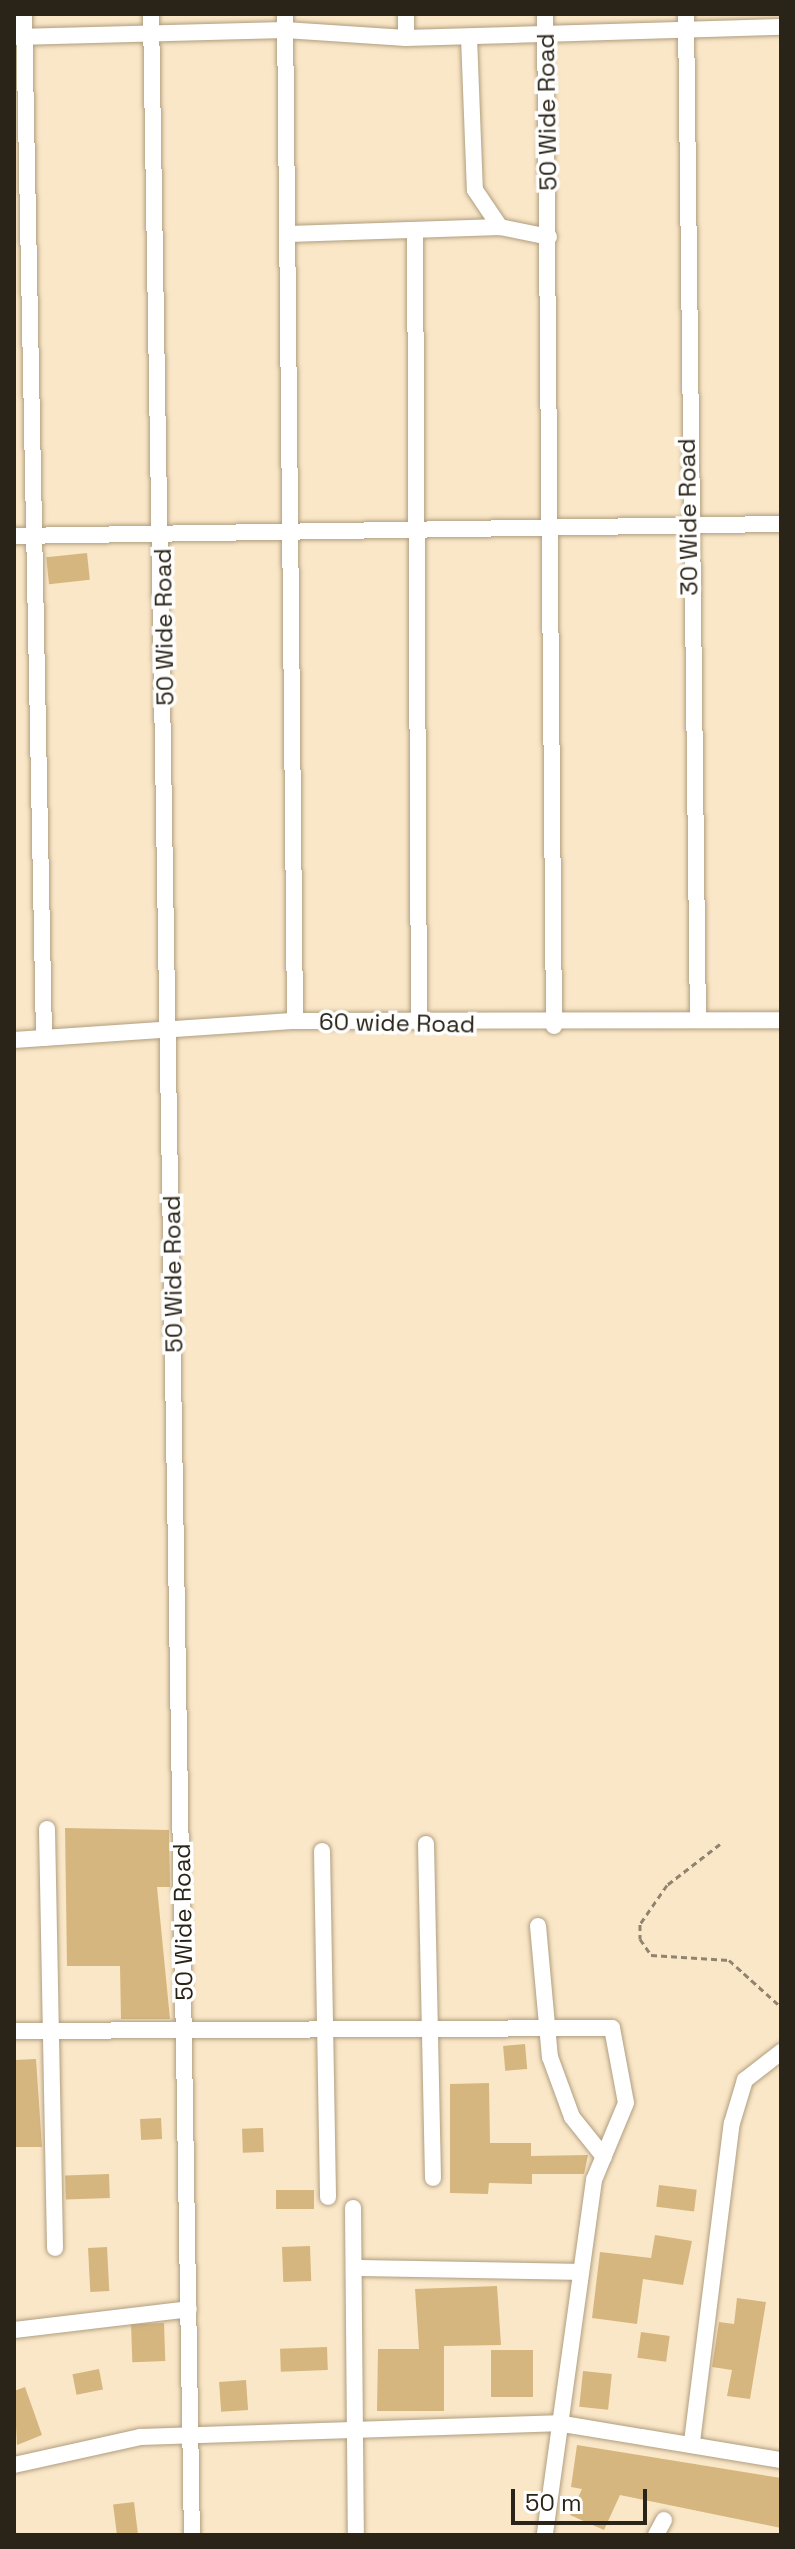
<!DOCTYPE html>
<style>
body{margin:0}
#map{position:relative;width:795px;height:2549px;overflow:hidden;background:#fae7c7;font-family:"Space Grotesk",sans-serif}
div>[style]{position:absolute}
[style*='--x']{left:calc(var(--x)*1px);top:calc(var(--y)*1px);width:calc(var(--w)*1px);rotate:calc(var(--a)*1deg)}
.building>*{inset:0;background:#d6b67f;transform-origin:0 0}
.path>*{height:3px;margin-top:-1.5px;transform-origin:0;background:repeating-linear-gradient(90deg,#91846e 0 6px,transparent 0 10px)}
.roads{filter:drop-shadow(0 0 2px #b09e80) drop-shadow(0 0 2px #b09e80)}
.street>*{height:16px;margin:-8px;padding:0 8px;transform-origin:8px;border-radius:8px;background:#fff}
span{translate:-50% -50%;white-space:nowrap;text-align:center;line-height:1.15;-webkit-text-stroke:7px #fff;paint-order:stroke}
.street-label{font-size:24px;color:#2a2317}
.frame{position:absolute;inset:0;border:16px solid #2a2317;pointer-events:none}
.scale{position:absolute;left:511px;top:2489px;width:136px;height:36px;box-sizing:border-box;border:4px solid #2a2317;border-top:0;padding-left:10px;font-size:24px;line-height:28px;white-space:nowrap;color:#2a2317;-webkit-text-stroke:6px #fff;paint-order:stroke}
</style>
<div id="map">
<div class="building">
<i style="left:87px;top:553px;width:27px;height:41px;rotate:84deg"></i>
<i style="clip-path:polygon(65px 1828px,169px 1830px,170px 1887px,157px 1887px,170px 2019px,121px 2019px,120px 1966px,67px 1966px)"></i>
<i style="left:525px;top:2044px;width:25px;height:22px;rotate:85deg"></i>
<i style="clip-path:polygon(36px 2059px,42px 2147px,14px 2147px,14px 2060px)"></i>
<i style="clip-path:polygon(489px 2083px,490px 2143px,531px 2143px,531px 2156px,588px 2155px,584px 2174px,532px 2174px,532px 2184px,489px 2183px,488px 2194px,450px 2193px,450px 2084px)"></i>
<i style="left:161px;top:2118px;width:21px;height:21px;rotate:87deg"></i>
<i style="left:263px;top:2128px;width:24px;height:21px;rotate:88deg"></i>
<i style="left:109px;top:2174px;width:24px;height:44px;rotate:88deg"></i>
<i style="left:659px;top:2185px;width:38px;height:22px;rotate:7deg"></i>
<i style="left:276px;top:2190px;width:38px;height:19px"></i>
<i style="clip-path:polygon(655px 2235px,692px 2241px,683px 2285px,643px 2279px,637px 2324px,592px 2318px,600px 2252px,651px 2258px)"></i>
<i style="left:310px;top:2246px;width:35px;height:28px;rotate:88deg"></i>
<i style="left:107px;top:2247px;width:44px;height:19px;rotate:87deg"></i>
<i style="clip-path:polygon(497px 2286px,501px 2345px,444px 2346px,444px 2411px,377px 2411px,378px 2349px,419px 2349px,415px 2289px)"></i>
<i style="clip-path:polygon(737px 2298px,766px 2302px,750px 2399px,727px 2396px,732px 2370px,712px 2367px,719px 2322px,734px 2324px)"></i>
<i style="left:164px;top:2323px;width:38px;height:33px;rotate:88deg"></i>
<i style="left:641px;top:2332px;width:29px;height:26px;rotate:8deg"></i>
<i style="left:327px;top:2347px;width:23px;height:47px;rotate:88deg"></i>
<i style="left:491px;top:2350px;width:42px;height:47px"></i>
<i style="left:99px;top:2369px;width:21px;height:27px;rotate:79deg"></i>
<i style="left:583px;top:2371px;width:29px;height:36px;rotate:6deg"></i>
<i style="left:246px;top:2380px;width:30px;height:27px;rotate:86deg"></i>
<i style="clip-path:polygon(25px 2387px,42px 2435px,17px 2445px,14px 2391px)"></i>
<i style="clip-path:polygon(577px 2445px,781px 2478px,781px 2528px,620px 2495px,604px 2530px,570px 2515px,582px 2489px,571px 2487px)"></i>
<i style="left:134px;top:2502px;width:33px;height:21px;rotate:83deg"></i>
</div>
<div class="path">
<i style="--x:720;--y:1844;--w:67;--a:142.3"></i>
<i style="--x:667;--y:1885;--w:47;--a:124.7"></i>
<i style="--x:640;--y:1924;--w:15;--a:90"></i>
<i style="--x:640;--y:1939;--w:19;--a:55"></i>
<i style="--x:651;--y:1955;--w:78;--a:3.7"></i>
<i style="--x:729;--y:1960;--w:70;--a:42.1"></i>
</div>
<div class="roads">
<div class="street">
<i style="--x:24;--y:14;--w:1024;--a:88.88"></i>
<i style="--x:151;--y:14;--w:2521;--a:89.07"></i>
<i style="--x:285;--y:14;--w:1007;--a:89.43"></i>
<i style="--x:545;--y:14;--w:1012;--a:89.49"></i>
<i style="--x:686;--y:14;--w:1005;--a:89.32"></i>
<i style="--x:16;--y:37;--w:269;--a:-1.5"></i>
<i style="--x:285;--y:30;--w:121;--a:3.8"></i>
<i style="--x:406;--y:38;--w:375;--a:-1.7"></i>
<i style="--x:469;--y:37;--w:153;--a:87.8"></i>
<i style="--x:475;--y:190;--w:45;--a:56"></i>
<i style="--x:500;--y:227;--w:50;--a:11.5"></i>
<i style="--x:406;--y:38;--w:24;--a:-90"></i>
<i style="--x:415;--y:231;--w:792;--a:89.71"></i>
<i style="--x:289;--y:234;--w:211;--a:-1.9"></i>
<i style="--x:14;--y:536;--w:767;--a:-0.9"></i>
<i style="--x:14;--y:1040;--w:282;--a:-3.9"></i>
<i style="--x:295;--y:1021;--w:486;--a:-0.1"></i>
<i style="--x:47;--y:1829;--w:419;--a:88.9"></i>
<i style="--x:426;--y:1844;--w:334;--a:88.8"></i>
<i style="--x:322;--y:1851;--w:346;--a:89"></i>
<i style="--x:538;--y:1926;--w:132;--a:84.8"></i>
<i style="--x:550;--y:2057;--w:64;--a:69.9"></i>
<i style="--x:572;--y:2117;--w:51;--a:51.3"></i>
<i style="--x:14;--y:2031;--w:598;--a:-0.29"></i>
<i style="--x:612;--y:2028;--w:76;--a:79.4"></i>
<i style="--x:626;--y:2103;--w:83;--a:112.6"></i>
<i style="--x:594;--y:2180;--w:358;--a:97.9"></i>
<i style="--x:353;--y:2208;--w:327;--a:89.5"></i>
<i style="--x:354;--y:2268;--w:224;--a:1"></i>
<i style="--x:14;--y:2330;--w:176;--a:-6.8"></i>
<i style="--x:692;--y:2442;--w:321;--a:-82.9"></i>
<i style="--x:732;--y:2123;--w:45;--a:-73.2"></i>
<i style="--x:745;--y:2080;--w:46;--a:-37.9"></i>
<i style="--x:14;--y:2465;--w:129;--a:-12.5"></i>
<i style="--x:140;--y:2437;--w:417;--a:-1.9"></i>
<i style="--x:557;--y:2423;--w:227;--a:9.4"></i>
<i style="--x:656;--y:2535;--w:17;--a:-62"></i>
</div>
</div>
<div class="street-label">
<span style="left:547px;top:112px;rotate:-91deg">50 Wide Road</span>
<span style="left:688px;top:517px;rotate:-91deg">30 Wide Road</span>
<span style="left:164px;top:627px;rotate:-91deg">50 Wide Road</span>
<span style="left:397px;top:1023px;rotate:1deg">60 wide Road</span>
<span style="left:173px;top:1274px;rotate:-91deg">50 Wide Road</span>
<span style="left:183px;top:1922px;rotate:-91deg">50 Wide Road</span>
</div>
<div class="frame"></div>
<div class="scale">50 m</div>
</div>
